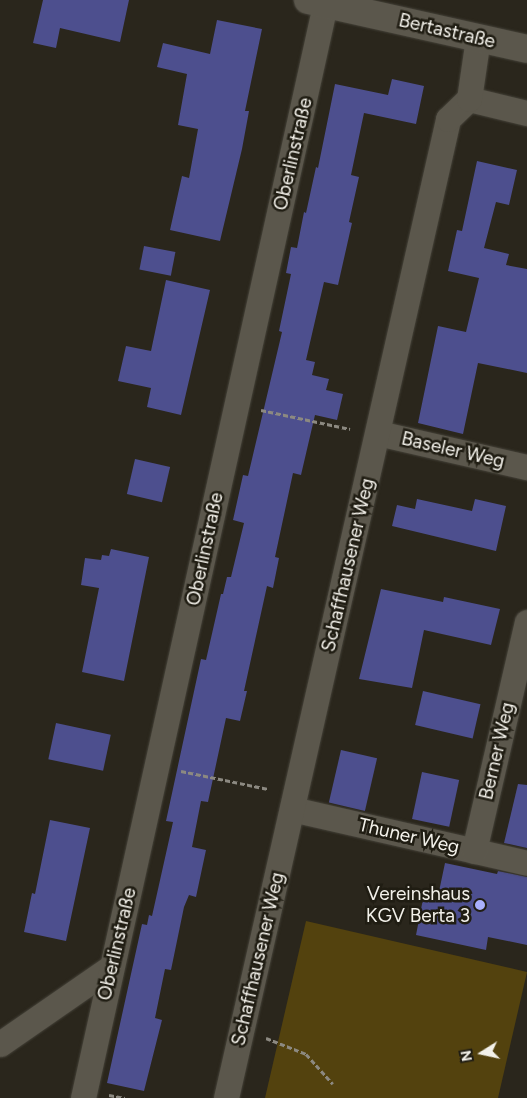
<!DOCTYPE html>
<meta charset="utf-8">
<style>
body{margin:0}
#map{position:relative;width:527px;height:1098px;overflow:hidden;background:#2a261c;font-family:Figtree,sans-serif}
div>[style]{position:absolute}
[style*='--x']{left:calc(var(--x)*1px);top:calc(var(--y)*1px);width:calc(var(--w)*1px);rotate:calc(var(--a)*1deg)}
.green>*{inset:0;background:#53420e}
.building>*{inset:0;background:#4d4f8e;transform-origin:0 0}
.path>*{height:3px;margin-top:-1.5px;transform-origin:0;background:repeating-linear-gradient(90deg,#8c8981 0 5px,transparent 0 7.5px)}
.roads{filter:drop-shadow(0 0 1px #444138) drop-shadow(0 0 1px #444138)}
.street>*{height:25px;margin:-12.5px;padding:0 12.5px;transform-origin:12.5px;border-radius:12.5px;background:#5b574c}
.secondary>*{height:28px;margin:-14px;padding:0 14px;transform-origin:14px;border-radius:14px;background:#5b574c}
.dots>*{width:14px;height:14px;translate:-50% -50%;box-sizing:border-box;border:2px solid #201d13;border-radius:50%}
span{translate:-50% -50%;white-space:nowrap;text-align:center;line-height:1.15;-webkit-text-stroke:5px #201d13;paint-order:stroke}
.street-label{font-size:19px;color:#f3f1ea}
.poi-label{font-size:19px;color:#f3f1ea}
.right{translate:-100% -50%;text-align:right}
.north{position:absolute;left:457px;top:1028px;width:50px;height:50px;-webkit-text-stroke:4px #201d13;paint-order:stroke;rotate:260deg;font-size:14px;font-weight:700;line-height:20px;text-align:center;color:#f3f1ea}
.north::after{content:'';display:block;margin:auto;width:18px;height:22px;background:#f3f1ea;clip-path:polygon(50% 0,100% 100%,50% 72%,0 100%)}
</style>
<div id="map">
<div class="green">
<i style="clip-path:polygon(306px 921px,527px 972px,498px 1098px,265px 1098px)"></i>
</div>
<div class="building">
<i style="clip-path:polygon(43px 0,129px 0,120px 42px,60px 28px,56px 48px,33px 43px)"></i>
<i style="clip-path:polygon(217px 20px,262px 29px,245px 111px,249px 111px,242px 149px,220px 241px,170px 230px,182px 176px,189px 178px,198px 129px,178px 125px,187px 74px,157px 67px,163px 43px,210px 54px)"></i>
<i style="clip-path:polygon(392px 79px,424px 86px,416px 124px,364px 113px,351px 175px,359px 177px,349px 222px,352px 223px,338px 285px,324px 282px,306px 360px,315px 362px,312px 375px,329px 379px,326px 390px,343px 394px,337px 420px,315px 415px,301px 475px,293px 473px,275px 557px,279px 558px,273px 588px,267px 586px,244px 691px,247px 691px,240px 721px,226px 718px,208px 802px,201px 801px,192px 847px,206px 850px,196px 897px,189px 895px,184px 907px,171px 970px,165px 969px,155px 1018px,162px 1020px,144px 1091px,107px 1083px,142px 924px,147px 925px,149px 915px,152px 916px,173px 822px,166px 821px,201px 659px,206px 660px,221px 594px,223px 594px,227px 577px,231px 577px,244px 523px,233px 520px,243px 475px,248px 476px,282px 332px,279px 331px,291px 274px,286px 273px,291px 247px,297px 248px,304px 212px,306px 213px,316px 167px,318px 168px,335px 84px,388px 95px)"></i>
<i style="clip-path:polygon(477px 161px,517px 170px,509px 205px,496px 202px,484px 248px,509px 254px,506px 265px,527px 269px,527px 373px,478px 363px,463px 434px,418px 423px,438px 326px,466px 332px,479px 278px,448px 271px,457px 230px,462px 231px)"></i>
<i style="left:144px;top:246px;width:32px;height:24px;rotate:11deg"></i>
<i style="clip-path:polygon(166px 280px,210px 290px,181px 415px,147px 407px,151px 388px,118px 381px,126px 346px,151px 351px)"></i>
<i style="left:135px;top:459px;width:36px;height:36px;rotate:13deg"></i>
<i style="clip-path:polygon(417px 499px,472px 511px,475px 499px,506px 506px,496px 551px,392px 526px,397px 505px,415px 509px)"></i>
<i style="clip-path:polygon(111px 549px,149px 557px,124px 681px,82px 672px,99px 588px,81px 585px,85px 558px,101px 560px,102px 555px,109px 556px)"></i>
<i style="clip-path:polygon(381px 589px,443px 602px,444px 597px,500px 609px,491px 645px,424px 630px,412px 688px,359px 679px)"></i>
<i style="left:423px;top:691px;width:59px;height:35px;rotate:13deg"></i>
<i style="left:56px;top:723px;width:56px;height:37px;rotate:12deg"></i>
<i style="left:341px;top:750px;width:37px;height:54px;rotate:13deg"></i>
<i style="left:422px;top:772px;width:38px;height:48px;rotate:12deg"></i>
<i style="clip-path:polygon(518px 784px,527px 785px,527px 848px,504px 843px)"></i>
<i style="clip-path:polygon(50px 820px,90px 828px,66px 941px,24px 932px,32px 893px,35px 894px)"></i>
<i style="clip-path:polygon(445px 863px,497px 874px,498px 871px,527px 877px,527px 945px,488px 937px,486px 950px,416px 935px,423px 899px,437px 901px)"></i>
</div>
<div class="path">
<i style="--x:261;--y:410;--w:91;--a:12.1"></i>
<i style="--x:181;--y:771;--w:89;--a:11.7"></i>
<i style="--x:266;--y:1038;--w:43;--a:21.8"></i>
<i style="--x:306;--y:1054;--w:40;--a:48"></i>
<i style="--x:109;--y:1095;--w:16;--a:11"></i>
</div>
<div class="roads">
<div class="street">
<i style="--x:469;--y:99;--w:60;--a:13.6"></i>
<i style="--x:378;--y:433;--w:153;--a:12.9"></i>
<i style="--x:292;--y:809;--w:241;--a:12.9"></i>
<i style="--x:474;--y:851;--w:235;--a:-77"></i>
<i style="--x:0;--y:1044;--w:135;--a:-34.7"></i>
<i style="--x:83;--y:1098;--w:1125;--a:-77.52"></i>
<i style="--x:226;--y:1098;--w:1004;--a:-77.22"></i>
<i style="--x:448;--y:119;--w:29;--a:-44"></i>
<i style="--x:469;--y:99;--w:62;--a:-81.6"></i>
</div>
<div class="secondary">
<i style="--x:308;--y:0;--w:224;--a:12.6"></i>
</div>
</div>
<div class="dots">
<i style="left:480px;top:905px;background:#a9b0fc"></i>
</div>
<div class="street-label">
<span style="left:447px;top:31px;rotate:13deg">Bertastraße</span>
<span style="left:293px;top:154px;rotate:-77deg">Oberlinstraße</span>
<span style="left:453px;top:450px;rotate:13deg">Baseler Weg</span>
<span style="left:205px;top:549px;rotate:-78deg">Oberlinstraße</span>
<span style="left:348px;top:565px;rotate:-77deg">Schaffhausener Weg</span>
<span style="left:497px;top:751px;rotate:-77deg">Berner Weg</span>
<span style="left:409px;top:836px;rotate:13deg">Thuner Weg</span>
<span style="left:117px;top:944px;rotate:-77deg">Oberlinstraße</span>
<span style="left:258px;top:959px;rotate:-77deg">Schaffhausener Weg</span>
</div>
<div class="poi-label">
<span class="right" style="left:470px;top:905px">Vereinshaus<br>KGV Berta 3</span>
</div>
<div class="north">N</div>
</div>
